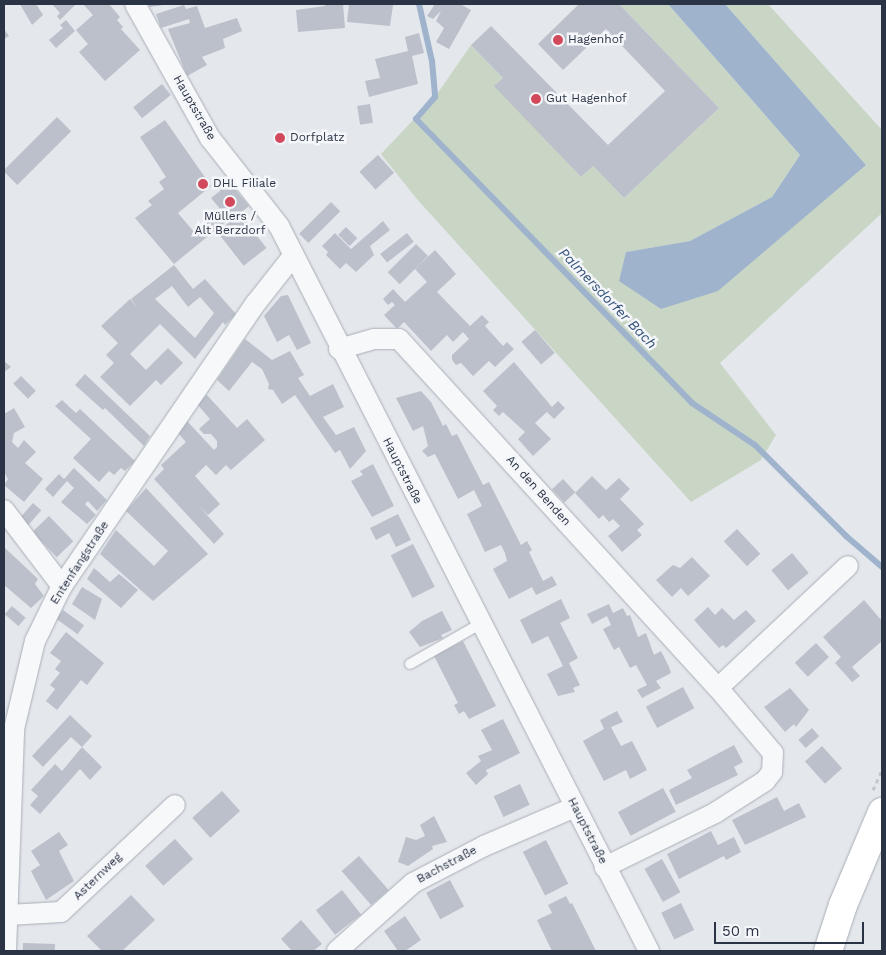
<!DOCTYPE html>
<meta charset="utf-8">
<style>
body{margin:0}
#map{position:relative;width:886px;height:955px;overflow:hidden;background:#e4e7ec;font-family:"Work Sans",sans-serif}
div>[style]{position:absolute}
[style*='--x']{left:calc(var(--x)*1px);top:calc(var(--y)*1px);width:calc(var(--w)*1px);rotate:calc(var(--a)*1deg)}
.green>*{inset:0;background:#c9d6c5}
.water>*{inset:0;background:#9fb4cc}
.stream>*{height:6px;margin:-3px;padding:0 3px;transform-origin:3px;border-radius:3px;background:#9fb4cc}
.building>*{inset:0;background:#bbc0ca;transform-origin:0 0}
.path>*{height:3px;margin-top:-1.5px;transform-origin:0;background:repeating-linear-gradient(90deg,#c2c5cb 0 4px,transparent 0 8px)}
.roads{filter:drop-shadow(0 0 1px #a9aeb7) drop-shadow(0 0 1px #a9aeb7)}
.service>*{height:10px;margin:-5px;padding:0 5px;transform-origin:5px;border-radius:5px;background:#f7f8fa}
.minor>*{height:20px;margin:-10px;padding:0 10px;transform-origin:10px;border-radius:10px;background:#f7f8fa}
.secondary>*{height:28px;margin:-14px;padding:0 14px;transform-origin:14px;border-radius:14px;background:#fff}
.dots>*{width:14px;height:14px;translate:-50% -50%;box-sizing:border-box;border:2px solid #f4f6f9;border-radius:50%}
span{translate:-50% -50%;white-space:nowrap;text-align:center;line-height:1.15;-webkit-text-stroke:5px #f4f6f9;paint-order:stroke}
.poi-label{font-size:12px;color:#2b3445}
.left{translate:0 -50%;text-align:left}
.street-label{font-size:12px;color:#2b3445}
.water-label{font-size:14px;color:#34527a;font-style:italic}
.frame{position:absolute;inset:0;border:5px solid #2b3445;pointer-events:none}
.scale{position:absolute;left:714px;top:922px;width:150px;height:22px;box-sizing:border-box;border:2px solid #2b3445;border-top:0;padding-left:6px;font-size:15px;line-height:18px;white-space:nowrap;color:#2b3445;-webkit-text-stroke:4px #f4f6f9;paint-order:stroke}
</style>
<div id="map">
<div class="green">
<i style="clip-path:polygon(619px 4px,668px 4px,800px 155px,772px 197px,690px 241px,626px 252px,620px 281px,866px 165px,725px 4px,768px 4px,882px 130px,882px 213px,720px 363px,776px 435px,761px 460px,691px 502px,416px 198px,381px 154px,435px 97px,471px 45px,503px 78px,495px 86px,581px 177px,593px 166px,624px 198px,719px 108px)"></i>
</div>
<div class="water">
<i style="clip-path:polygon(668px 4px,725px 4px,866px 165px,718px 291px,661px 309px,619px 281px,626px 252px,690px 241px,772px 197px,800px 155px)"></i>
</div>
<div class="stream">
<i style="--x:419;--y:4;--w:58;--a:77.2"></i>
<i style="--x:432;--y:61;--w:36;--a:85"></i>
<i style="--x:435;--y:97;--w:29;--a:131"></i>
<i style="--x:416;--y:119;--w:396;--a:45.8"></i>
<i style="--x:692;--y:403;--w:76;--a:33.7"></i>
<i style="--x:755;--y:445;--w:129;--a:45"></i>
<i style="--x:846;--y:536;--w:48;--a:40.7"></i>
</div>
<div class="building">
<i style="clip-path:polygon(20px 4px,36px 4px,43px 15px,32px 25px)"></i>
<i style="clip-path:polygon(52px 4px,76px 4px,60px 20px,57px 16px,60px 13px)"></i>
<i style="clip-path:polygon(83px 4px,109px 4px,120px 17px,117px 20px,123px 27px,121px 29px,140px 50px,105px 81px,79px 52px,88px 44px,76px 30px,93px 15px)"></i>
<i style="clip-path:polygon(148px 4px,163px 4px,163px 5px,150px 7px)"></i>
<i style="clip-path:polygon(325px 4px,343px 4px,345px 28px,298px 32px,296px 10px,325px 6px)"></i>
<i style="clip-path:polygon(349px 4px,393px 5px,390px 26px,347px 22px)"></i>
<i style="clip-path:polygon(435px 4px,460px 4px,471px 10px,449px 49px,436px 42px,444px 28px,436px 21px,441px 11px,433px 19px,427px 16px)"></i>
<i style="clip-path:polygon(579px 4px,619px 4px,719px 108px,624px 198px,593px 166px,581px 177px,494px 86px,503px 78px,471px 45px,491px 26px,608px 145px,665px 91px,606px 29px,563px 70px,538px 44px)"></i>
<i style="clip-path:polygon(184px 5px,186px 9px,197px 6px,205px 28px,237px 18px,242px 31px,223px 39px,225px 48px,202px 57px,207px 65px,187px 76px,168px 29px,190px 23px,189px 19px,161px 28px,156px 14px)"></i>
<i style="clip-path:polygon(66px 20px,75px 31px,56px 48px,49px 40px,63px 28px,60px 25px)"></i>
<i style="clip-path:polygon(4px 29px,9px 36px,4px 39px)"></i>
<i style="clip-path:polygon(419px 33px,424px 53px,412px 56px,418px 84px,369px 97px,365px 81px,380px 78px,375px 59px,408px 51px,405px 37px)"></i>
<i style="left:162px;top:84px;width:14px;height:37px;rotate:51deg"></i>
<i style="left:370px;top:104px;width:19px;height:13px;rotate:81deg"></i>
<i style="left:57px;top:117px;width:20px;height:76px;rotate:45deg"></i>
<i style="clip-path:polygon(165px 120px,211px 186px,178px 213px,194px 232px,221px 210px,211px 198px,221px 190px,214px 183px,224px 176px,249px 206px,237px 216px,235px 214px,174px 264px,135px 218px,152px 205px,148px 201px,164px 189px,159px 182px,166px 177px,140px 137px)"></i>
<i style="left:378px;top:155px;width:24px;height:25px;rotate:48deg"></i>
<i style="left:331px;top:202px;width:13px;height:45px;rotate:45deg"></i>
<i style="left:240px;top:214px;width:43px;height:29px;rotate:52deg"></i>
<i style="clip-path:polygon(383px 221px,390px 230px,370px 246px,374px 255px,356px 272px,346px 263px,340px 269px,326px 255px,328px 252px,322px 246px,335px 233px,351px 249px)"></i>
<i style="left:346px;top:227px;width:16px;height:11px;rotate:45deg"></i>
<i style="left:407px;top:233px;width:11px;height:34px;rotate:52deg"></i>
<i style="left:416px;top:244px;width:17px;height:40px;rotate:45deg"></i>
<i style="clip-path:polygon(435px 250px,456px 274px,437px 292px,470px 326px,482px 315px,489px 322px,485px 326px,503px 346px,507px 342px,514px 349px,495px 367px,489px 361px,473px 376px,461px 363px,456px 365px,452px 360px,452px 355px,469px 339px,463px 332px,453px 342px,447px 335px,431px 351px,404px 322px,397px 329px,384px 315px,395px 305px,392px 302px,388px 305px,383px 299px,393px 289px,405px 302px,427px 282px,415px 269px)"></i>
<i style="clip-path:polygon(evenodd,174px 265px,193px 289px,205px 279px,236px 314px,225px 325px,223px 322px,195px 359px,160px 324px,130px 354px,146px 370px,168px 348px,183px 363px,161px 385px,156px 380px,130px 406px,100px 377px,114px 363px,106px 355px,118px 343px,101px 326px,130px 299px,138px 308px,131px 299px,174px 265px,172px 286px,188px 307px,200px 297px,214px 313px,195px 338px,155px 299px,172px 286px)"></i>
<i style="clip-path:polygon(288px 295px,311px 343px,297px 350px,289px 335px,277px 342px,264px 316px,281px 296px)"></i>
<i style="left:535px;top:330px;width:30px;height:18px;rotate:49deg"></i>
<i style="clip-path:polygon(245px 339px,272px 360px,290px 351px,304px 375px,298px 378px,310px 396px,333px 384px,344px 407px,323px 417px,336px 435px,332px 437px,354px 427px,366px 451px,350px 469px,340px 450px,335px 453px,295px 395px,282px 404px,273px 390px,268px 389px,269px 384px,262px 369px,252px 362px,229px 391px,217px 380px)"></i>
<i style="clip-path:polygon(4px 361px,11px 367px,4px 372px)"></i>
<i style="clip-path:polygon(514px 362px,552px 407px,558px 401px,565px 408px,554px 419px,547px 412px,535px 423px,551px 439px,533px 456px,518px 439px,525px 432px,503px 412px,499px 416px,493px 410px,497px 406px,483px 391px)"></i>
<i style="clip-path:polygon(85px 374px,150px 436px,144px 446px,105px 408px,103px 410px,75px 385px)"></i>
<i style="left:21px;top:376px;width:21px;height:11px;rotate:45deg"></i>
<i style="clip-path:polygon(421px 391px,431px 402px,443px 426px,446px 424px,452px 436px,457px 434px,483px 485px,489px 482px,521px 545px,527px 541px,532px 550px,529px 552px,543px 581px,552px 576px,557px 585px,536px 595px,532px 587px,509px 599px,493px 569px,507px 561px,505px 553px,501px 545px,485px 552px,467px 514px,482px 506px,474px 490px,458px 499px,435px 454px,428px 457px,422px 451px,428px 446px,423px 426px,413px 431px,396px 398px)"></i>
<i style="clip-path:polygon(207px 395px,237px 428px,247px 419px,265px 440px,231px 470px,226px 465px,216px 475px,206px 465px,195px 476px,220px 504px,208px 515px,198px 505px,224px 534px,214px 544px,154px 479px,164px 469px,161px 465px,186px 442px,177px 432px,186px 420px,214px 450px,217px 447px,217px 441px,211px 434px,204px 434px,199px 429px,210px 419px,197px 404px)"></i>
<i style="clip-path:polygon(62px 400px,76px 413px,80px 409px,135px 461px,125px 471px,121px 468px,114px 475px,109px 471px,99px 482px,73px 458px,91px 439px,55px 406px)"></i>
<i style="clip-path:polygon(14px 408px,25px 427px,14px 433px,12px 442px,18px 448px,24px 440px,36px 452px,25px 463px,43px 479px,24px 502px,4px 485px,8px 479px,4px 472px,4px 414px)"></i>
<i style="clip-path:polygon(373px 464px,394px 506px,372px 517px,351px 481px,363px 475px,360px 471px)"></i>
<i style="clip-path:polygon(74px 468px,107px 500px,97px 511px,88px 501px,85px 504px,96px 515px,87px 524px,61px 502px,74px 488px,67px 481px,53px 497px,45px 489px,59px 474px,64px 479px)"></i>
<i style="clip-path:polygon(592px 476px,606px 490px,619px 478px,630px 489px,620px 499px,644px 524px,637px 530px,642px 535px,622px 552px,608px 536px,620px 526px,613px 519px,609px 522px,603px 515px,599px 519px,575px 493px)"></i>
<i style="left:563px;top:479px;width:18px;height:15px;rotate:47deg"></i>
<i style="clip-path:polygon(146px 488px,208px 554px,153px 601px,100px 554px,116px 530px,154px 566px,168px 551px,126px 511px)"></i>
<i style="left:33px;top:503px;width:11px;height:20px;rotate:41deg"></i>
<i style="clip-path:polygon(398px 514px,411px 540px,396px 547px,389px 533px,376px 540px,370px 528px)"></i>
<i style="left:49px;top:516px;width:35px;height:23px;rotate:46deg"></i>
<i style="left:737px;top:529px;width:34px;height:18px;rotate:47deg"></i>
<i style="left:413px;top:544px;width:48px;height:25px;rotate:63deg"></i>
<i style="clip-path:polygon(4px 547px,38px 579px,35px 584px,44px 596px,31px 608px,4px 585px)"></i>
<i style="left:792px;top:553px;width:26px;height:27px;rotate:50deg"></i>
<i style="clip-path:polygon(692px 557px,710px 576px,688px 596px,681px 588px,672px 597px,656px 580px,673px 565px,680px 568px)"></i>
<i style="clip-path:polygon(94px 568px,110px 582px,119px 574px,138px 590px,121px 608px,87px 579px)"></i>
<i style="clip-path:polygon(82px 587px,102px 599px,95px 620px,72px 604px)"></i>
<i style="clip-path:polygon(561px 599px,570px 618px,560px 623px,578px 658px,569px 663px,580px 685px,573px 688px,575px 692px,558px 696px,547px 674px,563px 666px,548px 636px,532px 644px,520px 620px)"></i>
<i style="clip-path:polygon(864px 600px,882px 621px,882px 641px,852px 667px,860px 676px,852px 682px,835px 663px,841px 657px,823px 637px)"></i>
<i style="clip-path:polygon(609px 604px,613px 613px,623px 608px,627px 616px,630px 615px,638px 637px,646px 633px,654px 655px,661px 651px,669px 667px,671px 673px,656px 681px,661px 688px,642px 698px,637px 690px,647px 685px,636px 665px,630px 668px,619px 647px,614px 650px,603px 629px,611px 625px,607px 616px,592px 624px,587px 614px)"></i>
<i style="left:12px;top:606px;width:18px;height:11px;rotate:41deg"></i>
<i style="clip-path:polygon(708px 607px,715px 615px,722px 608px,734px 620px,746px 610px,756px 621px,726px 648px,723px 645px,719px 648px,694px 620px)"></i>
<i style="left:63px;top:610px;width:26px;height:11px;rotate:36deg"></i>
<i style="clip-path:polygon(442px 611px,452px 630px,441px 635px,443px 638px,420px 647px,409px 632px,422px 621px)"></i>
<i style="clip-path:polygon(66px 632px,104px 663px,87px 685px,81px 680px,57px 710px,46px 701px,55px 689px,50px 685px,60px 673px,55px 669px,61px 661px,50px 653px)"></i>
<i style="clip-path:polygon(463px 641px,496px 706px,469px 719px,464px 711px,459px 714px,454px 705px,458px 703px,434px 656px)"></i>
<i style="left:816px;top:643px;width:19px;height:29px;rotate:47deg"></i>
<i style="left:683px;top:687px;width:24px;height:42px;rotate:62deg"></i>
<i style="clip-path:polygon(790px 688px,809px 710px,796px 727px,794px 724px,785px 732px,764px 707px)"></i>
<i style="clip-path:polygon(617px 711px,623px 722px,611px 727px,621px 746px,632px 741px,647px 770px,630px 779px,626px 770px,604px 781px,583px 741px,604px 729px,600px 720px)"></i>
<i style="clip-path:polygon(70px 715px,92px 736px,82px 747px,102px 767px,90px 780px,80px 769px,40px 814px,30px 805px,38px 796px,31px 790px,55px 764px,62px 771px,82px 747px,71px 737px,43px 767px,32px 756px)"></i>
<i style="clip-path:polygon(503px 719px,520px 753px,486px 770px,488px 774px,476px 785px,466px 773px,481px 761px,478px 756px,492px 750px,481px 730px)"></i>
<i style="left:812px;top:728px;width:11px;height:18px;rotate:49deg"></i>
<i style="clip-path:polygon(734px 745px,743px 762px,734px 767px,738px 775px,676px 805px,669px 790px,692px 778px,687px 770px)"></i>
<i style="left:822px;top:746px;width:30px;height:23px;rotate:48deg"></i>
<i style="left:520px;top:784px;width:23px;height:29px;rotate:65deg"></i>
<i style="left:663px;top:788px;width:27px;height:51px;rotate:62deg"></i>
<i style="left:222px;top:791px;width:27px;height:40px;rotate:48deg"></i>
<i style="clip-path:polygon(777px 797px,784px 811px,799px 803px,806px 817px,745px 845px,732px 820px)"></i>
<i style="clip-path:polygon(434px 816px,447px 842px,432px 846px,433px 849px,408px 866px,398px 862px,406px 837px,416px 840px,425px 836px,420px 825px)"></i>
<i style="clip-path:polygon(711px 831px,718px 845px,734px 837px,741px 852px,726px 860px,724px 856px,679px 879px,667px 854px)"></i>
<i style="clip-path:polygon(59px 832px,68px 845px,59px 851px,74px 881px,46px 900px,31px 871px,40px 865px,31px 851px)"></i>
<i style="left:175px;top:839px;width:27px;height:40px;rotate:48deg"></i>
<i style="left:546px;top:840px;width:49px;height:26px;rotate:63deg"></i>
<i style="left:359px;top:856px;width:45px;height:23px;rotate:49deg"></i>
<i style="left:662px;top:859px;width:38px;height:20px;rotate:61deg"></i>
<i style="left:450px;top:880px;width:30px;height:27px;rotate:62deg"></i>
<i style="left:342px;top:890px;width:31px;height:33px;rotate:52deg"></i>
<i style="clip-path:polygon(131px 895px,155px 920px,122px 951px,102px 951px,87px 936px)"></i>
<i style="clip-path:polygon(566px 896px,570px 904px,572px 903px,596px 951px,552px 951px,537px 920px,552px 913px,548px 905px)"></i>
<i style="left:681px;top:903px;width:30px;height:22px;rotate:64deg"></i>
<i style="clip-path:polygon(405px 916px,421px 940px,405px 951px,398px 951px,384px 931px)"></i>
<i style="clip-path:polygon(301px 920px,322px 944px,313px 951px,292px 951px,281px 939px)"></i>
<i style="left:23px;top:943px;width:32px;height:8px;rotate:2deg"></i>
</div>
<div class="path">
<i style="--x:873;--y:790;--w:22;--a:-66"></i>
</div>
<div class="roads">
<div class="service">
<i style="--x:410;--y:664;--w:81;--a:-29.7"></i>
</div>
<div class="minor">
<i style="--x:135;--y:4;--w:154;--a:60.8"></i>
<i style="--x:210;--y:138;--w:112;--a:51.9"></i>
<i style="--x:279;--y:226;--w:814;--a:62.96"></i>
<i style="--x:339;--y:349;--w:36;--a:-16"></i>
<i style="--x:374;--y:339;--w:25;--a:0"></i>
<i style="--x:399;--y:339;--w:473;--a:47.6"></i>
<i style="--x:718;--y:688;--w:85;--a:49.8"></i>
<i style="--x:773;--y:753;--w:19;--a:93"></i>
<i style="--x:772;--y:772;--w:11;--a:128"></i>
<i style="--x:765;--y:781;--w:59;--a:147.4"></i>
<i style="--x:715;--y:813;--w:123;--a:153.9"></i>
<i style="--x:4;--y:510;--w:96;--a:52.7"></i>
<i style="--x:718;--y:688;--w:178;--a:-43.2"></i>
<i style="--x:8;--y:915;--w:53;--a:-3.2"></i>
<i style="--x:61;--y:912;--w:156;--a:-43.2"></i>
<i style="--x:6;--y:951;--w:222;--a:-87.9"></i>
<i style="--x:14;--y:729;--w:90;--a:-76.6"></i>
<i style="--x:35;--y:641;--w:61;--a:-63.9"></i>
<i style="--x:62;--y:586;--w:343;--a:-55.6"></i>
<i style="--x:256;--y:303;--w:60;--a:-51.8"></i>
<i style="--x:337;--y:951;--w:102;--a:-41.8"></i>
<i style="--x:413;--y:883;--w:80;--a:-27.5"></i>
<i style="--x:484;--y:846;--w:99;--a:-23.2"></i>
</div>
<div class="secondary">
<i style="--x:828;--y:951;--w:48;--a:-71.9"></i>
<i style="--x:843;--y:905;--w:101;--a:-67.2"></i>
</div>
</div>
<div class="dots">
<i style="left:558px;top:40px;background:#d1495b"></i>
<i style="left:536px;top:99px;background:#d1495b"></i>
<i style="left:280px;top:138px;background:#d1495b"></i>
<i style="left:203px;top:184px;background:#d1495b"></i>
<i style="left:230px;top:202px;background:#d1495b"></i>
</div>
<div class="poi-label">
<span class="left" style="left:568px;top:40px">Hagenhof</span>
<span class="left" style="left:546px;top:99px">Gut Hagenhof</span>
<span class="left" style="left:290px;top:138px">Dorfplatz</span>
<span class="left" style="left:213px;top:184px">DHL Filiale</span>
<span style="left:230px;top:224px">Müllers /<br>Alt Berzdorf</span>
</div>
<div class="street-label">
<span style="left:194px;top:108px;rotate:60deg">Hauptstraße</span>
<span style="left:402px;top:471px;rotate:63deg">Hauptstraße</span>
<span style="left:538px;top:491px;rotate:48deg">An den Benden</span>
<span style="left:80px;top:563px;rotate:-57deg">Entenfangstraße</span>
<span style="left:587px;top:831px;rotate:63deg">Hauptstraße</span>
<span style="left:447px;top:865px;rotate:-28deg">Bachstraße</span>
<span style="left:98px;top:877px;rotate:-44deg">Asternweg</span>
</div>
<div class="water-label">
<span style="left:608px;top:298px;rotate:46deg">Palmersdorfer Bach</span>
</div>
<div class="frame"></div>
<div class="scale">50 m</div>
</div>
